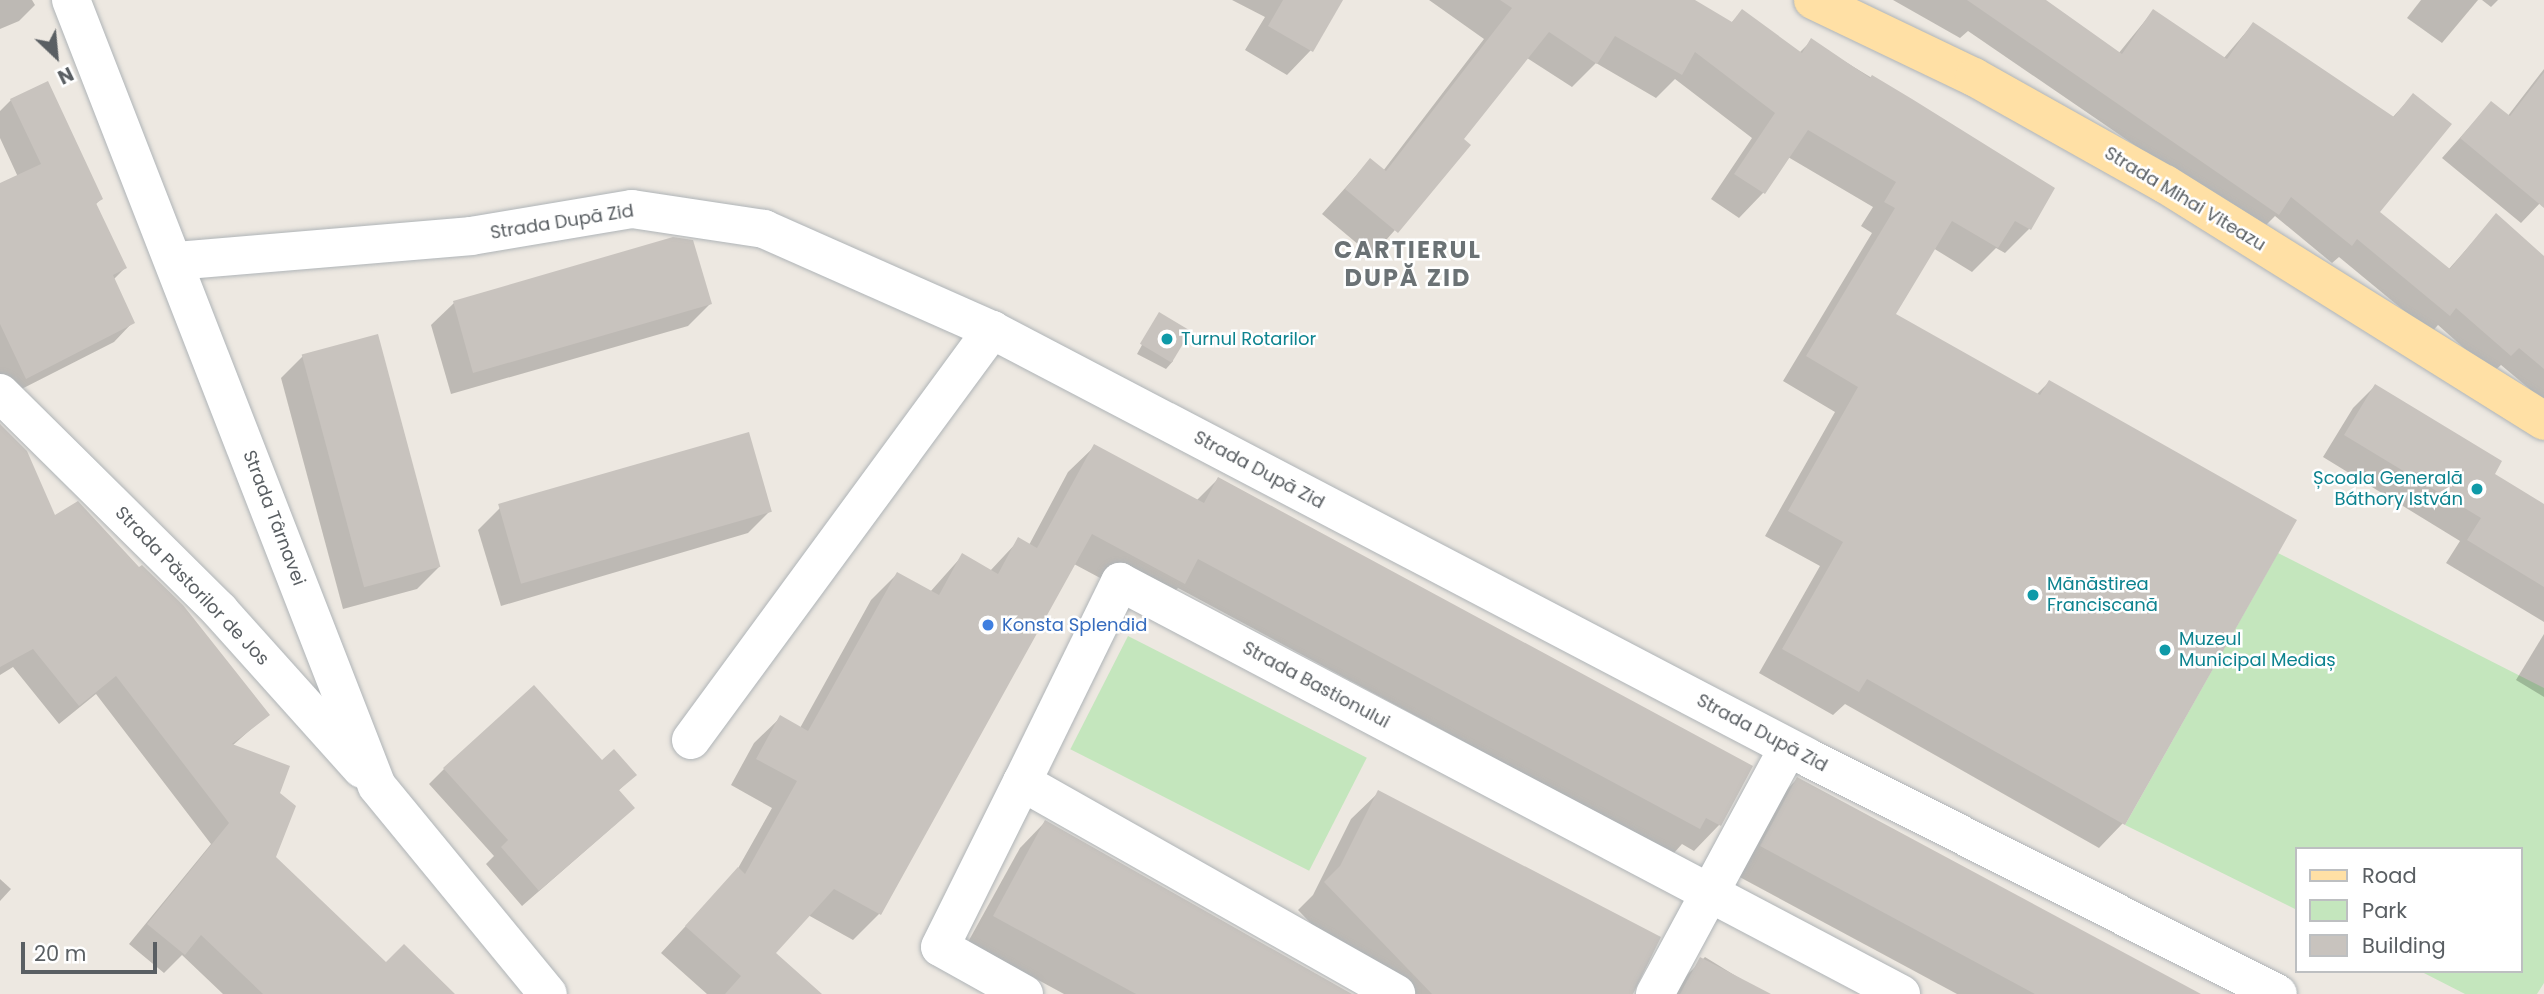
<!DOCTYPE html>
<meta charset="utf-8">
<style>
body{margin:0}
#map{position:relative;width:2544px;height:994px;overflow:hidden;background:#ede8e1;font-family:Poppins,sans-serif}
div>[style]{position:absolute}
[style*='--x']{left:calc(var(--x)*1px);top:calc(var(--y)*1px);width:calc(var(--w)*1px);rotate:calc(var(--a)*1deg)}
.green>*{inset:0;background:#c4e6bd;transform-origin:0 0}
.shadow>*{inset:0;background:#0003}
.building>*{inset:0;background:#c8c3be;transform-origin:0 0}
.roads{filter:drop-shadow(0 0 2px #afb4b7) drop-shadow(0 0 2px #afb4b7)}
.minor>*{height:38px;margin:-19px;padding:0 19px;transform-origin:19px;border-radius:19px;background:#fff}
.major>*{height:38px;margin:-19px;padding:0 19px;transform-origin:19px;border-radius:19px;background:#ffe0a5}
.dots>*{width:19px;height:19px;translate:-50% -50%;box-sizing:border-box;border:4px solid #fff;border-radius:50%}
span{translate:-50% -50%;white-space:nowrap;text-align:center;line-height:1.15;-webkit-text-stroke:5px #fff;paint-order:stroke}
.street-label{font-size:18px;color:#5a5f63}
.culture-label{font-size:18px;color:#0d838f}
.left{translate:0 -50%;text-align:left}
.right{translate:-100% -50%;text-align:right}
.shop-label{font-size:18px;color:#366cbe}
.district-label{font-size:24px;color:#6b7275;font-weight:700;letter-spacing:2px}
.legend{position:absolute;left:2295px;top:847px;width:228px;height:126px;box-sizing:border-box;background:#fff;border:2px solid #bdbfc1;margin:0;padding:9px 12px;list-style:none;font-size:21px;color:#5a5f63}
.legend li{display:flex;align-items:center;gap:14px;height:35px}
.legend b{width:35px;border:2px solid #bdbfc1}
.north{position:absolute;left:21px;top:21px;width:70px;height:70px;-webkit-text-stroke:5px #fff;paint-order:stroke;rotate:154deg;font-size:19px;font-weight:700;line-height:28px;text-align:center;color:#5a5f63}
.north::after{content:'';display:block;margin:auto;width:24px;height:32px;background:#5a5f63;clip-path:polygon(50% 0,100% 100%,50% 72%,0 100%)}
.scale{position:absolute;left:21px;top:942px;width:136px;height:32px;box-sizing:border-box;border:4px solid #5a5f63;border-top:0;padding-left:9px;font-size:21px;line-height:24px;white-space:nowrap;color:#5a5f63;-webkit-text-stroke:5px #fff;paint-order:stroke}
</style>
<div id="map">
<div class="green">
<i style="clip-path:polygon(2278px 553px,2544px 688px,2544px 983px,2537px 994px,2465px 994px,2420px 971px,2521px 971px,2521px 849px,2297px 849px,2297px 910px,2125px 825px)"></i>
<i style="left:1128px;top:636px;width:268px;height:127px;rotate:27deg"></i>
</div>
<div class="shadow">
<i style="clip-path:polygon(0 0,32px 0,35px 5px,19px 21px,0 29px)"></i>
<i style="clip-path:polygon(1232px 0,1341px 0,1311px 50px,1287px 75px,1245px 50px,1265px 17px)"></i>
<i style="clip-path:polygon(1429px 0,1691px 0,1731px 23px,1743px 11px,1799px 53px,1811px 41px,2053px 188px,2029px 229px,2005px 253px,1996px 248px,1972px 272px,1933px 248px,1893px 314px,2036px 395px,2049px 382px,2123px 823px,2099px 848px,1845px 704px,1833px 715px,1759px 673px,1820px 566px,1765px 536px,1835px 412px,1783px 381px,1872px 233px,1861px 226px,1873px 207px,1788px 157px,1763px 193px,1739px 218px,1711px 199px,1752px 138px,1675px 79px,1656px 98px,1596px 63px,1572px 87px,1527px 58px,1461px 139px,1469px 146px,1372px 256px,1322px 214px,1370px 160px,1383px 171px,1484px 39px)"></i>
<i style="clip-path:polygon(1893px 0,2043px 0,2118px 54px,2153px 11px,2223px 59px,2253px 24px,2392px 118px,2413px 95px,2378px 212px,2448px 270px,2496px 216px,2544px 259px,2544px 401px,2501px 365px,2492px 373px,2438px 325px,2431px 333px,2339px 257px,2332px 263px,2275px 216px,2260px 231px,1968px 31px,1960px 38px)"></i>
<i style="clip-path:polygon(2421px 0,2478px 0,2442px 43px,2407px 18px)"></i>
<i style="clip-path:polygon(2482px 0,2498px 0,2491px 7px)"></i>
<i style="clip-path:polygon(2544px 69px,2544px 199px,2521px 223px,2442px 158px,2491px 103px,2507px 117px)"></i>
<i style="clip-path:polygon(11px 100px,101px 199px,95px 205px,125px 268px,113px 280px,133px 322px,114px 342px,0 400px,0 185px,18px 177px,0 138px,0 111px)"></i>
<i style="clip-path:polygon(454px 303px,710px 304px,688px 326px,451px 394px,431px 325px)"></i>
<i style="clip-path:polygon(1159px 314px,1173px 361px,1166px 369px,1137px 354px)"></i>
<i style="clip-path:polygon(303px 356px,439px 567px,417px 589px,343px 609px,281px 378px)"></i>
<i style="clip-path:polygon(2375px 386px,2493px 475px,2544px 506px,2544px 622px,2446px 563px,2460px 541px,2323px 457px,2353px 408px)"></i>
<i style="clip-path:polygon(0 424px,54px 517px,268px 714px,232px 746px,277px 793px,274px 857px,386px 965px,449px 994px,223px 994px,182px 955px,164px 973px,129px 944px,211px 844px,96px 694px,59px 724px,13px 667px,0 675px)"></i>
<i style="clip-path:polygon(1095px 446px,1196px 501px,1218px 479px,1720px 824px,1694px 851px,1682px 844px,1673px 854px,1178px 588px,1158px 609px,1074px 564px,879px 914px,853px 940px,808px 915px,774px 953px,784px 994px,707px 994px,661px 953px,737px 870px,772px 808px,731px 785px,754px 743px,781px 717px,800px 728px,871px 600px,897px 574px,930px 592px,962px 556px,990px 571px,1019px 540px,1029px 545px,1068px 472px)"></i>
<i style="clip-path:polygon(500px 508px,770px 511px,748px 533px,501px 606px,478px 530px)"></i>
<i style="clip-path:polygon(2544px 634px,2544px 697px,2516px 680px)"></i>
<i style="clip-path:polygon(602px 762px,634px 775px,618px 791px,617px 823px,522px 906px,486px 864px,494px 856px,429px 784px,444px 769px)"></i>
<i style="clip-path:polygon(1797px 779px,2191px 994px,1957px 994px,1734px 874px,1770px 807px)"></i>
<i style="clip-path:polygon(1379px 792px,1631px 994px,1414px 994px,1374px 989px,1298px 910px,1313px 895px,1351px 819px)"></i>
<i style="clip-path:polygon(1045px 822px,1348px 994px,1064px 994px,968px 942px,1020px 848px)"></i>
<i style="clip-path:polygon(0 879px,11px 889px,0 901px)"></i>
<i style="clip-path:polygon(1705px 957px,1765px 994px,1668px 994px)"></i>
</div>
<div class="building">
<i style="clip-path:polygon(1283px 0,1343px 0,1313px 52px,1268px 26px)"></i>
<i style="clip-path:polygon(1500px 0,1695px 0,1732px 22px,1742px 9px,1802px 53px,1811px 38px,1870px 78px,1872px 75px,1912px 99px,2055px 188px,2031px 230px,2015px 221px,1998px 248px,1952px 221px,1896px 314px,2040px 395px,2049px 380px,2297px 520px,2125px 825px,1867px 679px,1859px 692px,1782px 649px,1843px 542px,1788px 511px,1858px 387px,1806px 356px,1895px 208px,1884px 202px,1896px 182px,1808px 130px,1765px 194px,1734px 174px,1775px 113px,1695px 52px,1682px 75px,1615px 36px,1597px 64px,1549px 32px,1464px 139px,1471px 145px,1398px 233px,1345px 189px,1370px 158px,1386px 171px,1512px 8px)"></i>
<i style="clip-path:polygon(1967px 0,2046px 0,2122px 54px,2153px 9px,2227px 59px,2253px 22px,2394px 117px,2413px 93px,2452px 124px,2380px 212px,2450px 269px,2496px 213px,2544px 256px,2544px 369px,2519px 348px,2511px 356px,2456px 308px,2450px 316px,2357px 239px,2352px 246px,2291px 197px,2279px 215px)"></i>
<i style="clip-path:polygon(2544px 72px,2544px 208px,2460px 138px,2491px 101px,2510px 116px)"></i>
<i style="clip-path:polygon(48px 81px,103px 199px,96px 203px,127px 268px,113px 275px,135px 323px,26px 379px,0 324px,0 183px,41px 164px,10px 99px)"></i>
<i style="clip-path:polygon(673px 237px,693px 240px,712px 304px,473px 373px,453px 301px)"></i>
<i style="left:1159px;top:312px;width:37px;height:37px;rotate:31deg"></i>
<i style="left:378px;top:334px;width:241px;height:79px;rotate:75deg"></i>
<i style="clip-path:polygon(2375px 384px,2502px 461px,2495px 474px,2544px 504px,2544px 587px,2467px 540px,2481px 518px,2344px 435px)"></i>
<i style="clip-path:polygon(0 424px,27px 451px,55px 515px,78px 501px,139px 567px,142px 565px,183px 605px,270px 715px,232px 744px,290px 766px,280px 793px,296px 806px,276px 857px,386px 962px,404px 944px,455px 994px,263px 994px,201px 935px,185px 955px,147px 924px,229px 823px,116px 676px,79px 706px,33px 649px,0 667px)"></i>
<i style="left:749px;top:432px;width:83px;height:261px;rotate:74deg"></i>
<i style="clip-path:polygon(1094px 444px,1204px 503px,1218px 477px,1753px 766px,1721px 826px,1706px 818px,1700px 829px,1198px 559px,1185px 584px,1092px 534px,881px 915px,834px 889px,776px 953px,822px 994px,725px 994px,741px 976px,685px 926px,738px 867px,745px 874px,797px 781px,756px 759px,780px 715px,808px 731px,897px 572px,939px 595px,962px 553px,998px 574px,1018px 537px,1037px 548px)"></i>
<i style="clip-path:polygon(534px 685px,602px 760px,614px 749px,637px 775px,619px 790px,635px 808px,539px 891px,501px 847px,508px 840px,443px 768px)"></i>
<i style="clip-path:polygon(1797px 777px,2201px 994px,2035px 994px,1760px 846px)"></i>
<i style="clip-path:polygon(1378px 790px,1661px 937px,1633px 994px,1432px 994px,1324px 882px,1340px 866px)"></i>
<i style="clip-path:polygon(1045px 820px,1352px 994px,1136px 994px,993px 916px)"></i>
<i style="clip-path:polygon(1700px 957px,1771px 994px,1680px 994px)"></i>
</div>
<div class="roads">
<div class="minor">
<i style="--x:71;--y:0;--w:843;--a:68.73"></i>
<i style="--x:377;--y:786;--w:269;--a:50.6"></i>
<i style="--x:175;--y:261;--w:297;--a:-4.8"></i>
<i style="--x:471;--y:236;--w:163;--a:-9.5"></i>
<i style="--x:632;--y:209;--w:134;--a:8.6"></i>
<i style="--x:764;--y:229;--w:249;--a:23.9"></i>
<i style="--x:992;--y:330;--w:920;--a:27.65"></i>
<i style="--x:1807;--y:757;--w:527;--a:26.71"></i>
<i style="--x:0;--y:393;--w:310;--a:44.7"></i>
<i style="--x:220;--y:611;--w:212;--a:48.1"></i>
<i style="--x:691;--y:740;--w:509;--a:-53.72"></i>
<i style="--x:1022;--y:782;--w:223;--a:-63.9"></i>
<i style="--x:1120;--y:582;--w:883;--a:27.81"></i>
<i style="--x:1024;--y:994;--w:96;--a:-150.8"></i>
<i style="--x:940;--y:947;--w:184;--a:-63.6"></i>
<i style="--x:1022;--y:782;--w:430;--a:29.5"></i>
<i style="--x:1655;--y:994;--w:280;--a:-61.6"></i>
</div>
<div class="major">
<i style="--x:1813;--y:0;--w:178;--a:25.6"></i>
<i style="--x:1974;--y:77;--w:219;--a:29.3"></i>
<i style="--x:2165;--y:184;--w:447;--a:32"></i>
</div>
</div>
<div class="dots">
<i style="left:1167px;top:339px;background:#0f9aa8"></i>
<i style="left:2477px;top:489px;background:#0f9aa8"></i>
<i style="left:2033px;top:595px;background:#0f9aa8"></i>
<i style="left:988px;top:625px;background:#3f7fe0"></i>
<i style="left:2165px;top:650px;background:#0f9aa8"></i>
</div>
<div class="street-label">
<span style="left:2185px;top:199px;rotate:31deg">Strada Mihai Viteazu</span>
<span style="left:562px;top:222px;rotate:-9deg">Strada După Zid</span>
<span style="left:1259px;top:470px;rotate:28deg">Strada După Zid</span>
<span style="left:274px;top:518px;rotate:69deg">Strada Târnavei</span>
<span style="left:192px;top:586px;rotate:46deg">Strada Păstorilor de Jos</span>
<span style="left:1316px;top:685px;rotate:28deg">Strada Bastionului</span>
<span style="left:1762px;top:733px;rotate:28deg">Strada După Zid</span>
</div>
<div class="culture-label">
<span class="left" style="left:1181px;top:339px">Turnul Rotarilor</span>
<span class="right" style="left:2463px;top:489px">Școala Generală<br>Báthory István</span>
<span class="left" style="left:2047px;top:595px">Mănăstirea<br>Franciscană</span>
<span class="left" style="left:2179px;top:650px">Muzeul<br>Municipal Mediaș</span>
</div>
<div class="shop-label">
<span class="left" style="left:1002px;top:625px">Konsta Splendid</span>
</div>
<div class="district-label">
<span style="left:1408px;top:264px">CARTIERUL<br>DUPĂ ZID</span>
</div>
<ul class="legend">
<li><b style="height:9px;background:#ffe0a5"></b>Road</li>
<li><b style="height:19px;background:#c4e6bd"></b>Park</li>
<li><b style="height:19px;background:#c8c3be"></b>Building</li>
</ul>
<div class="north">N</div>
<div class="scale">20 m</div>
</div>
